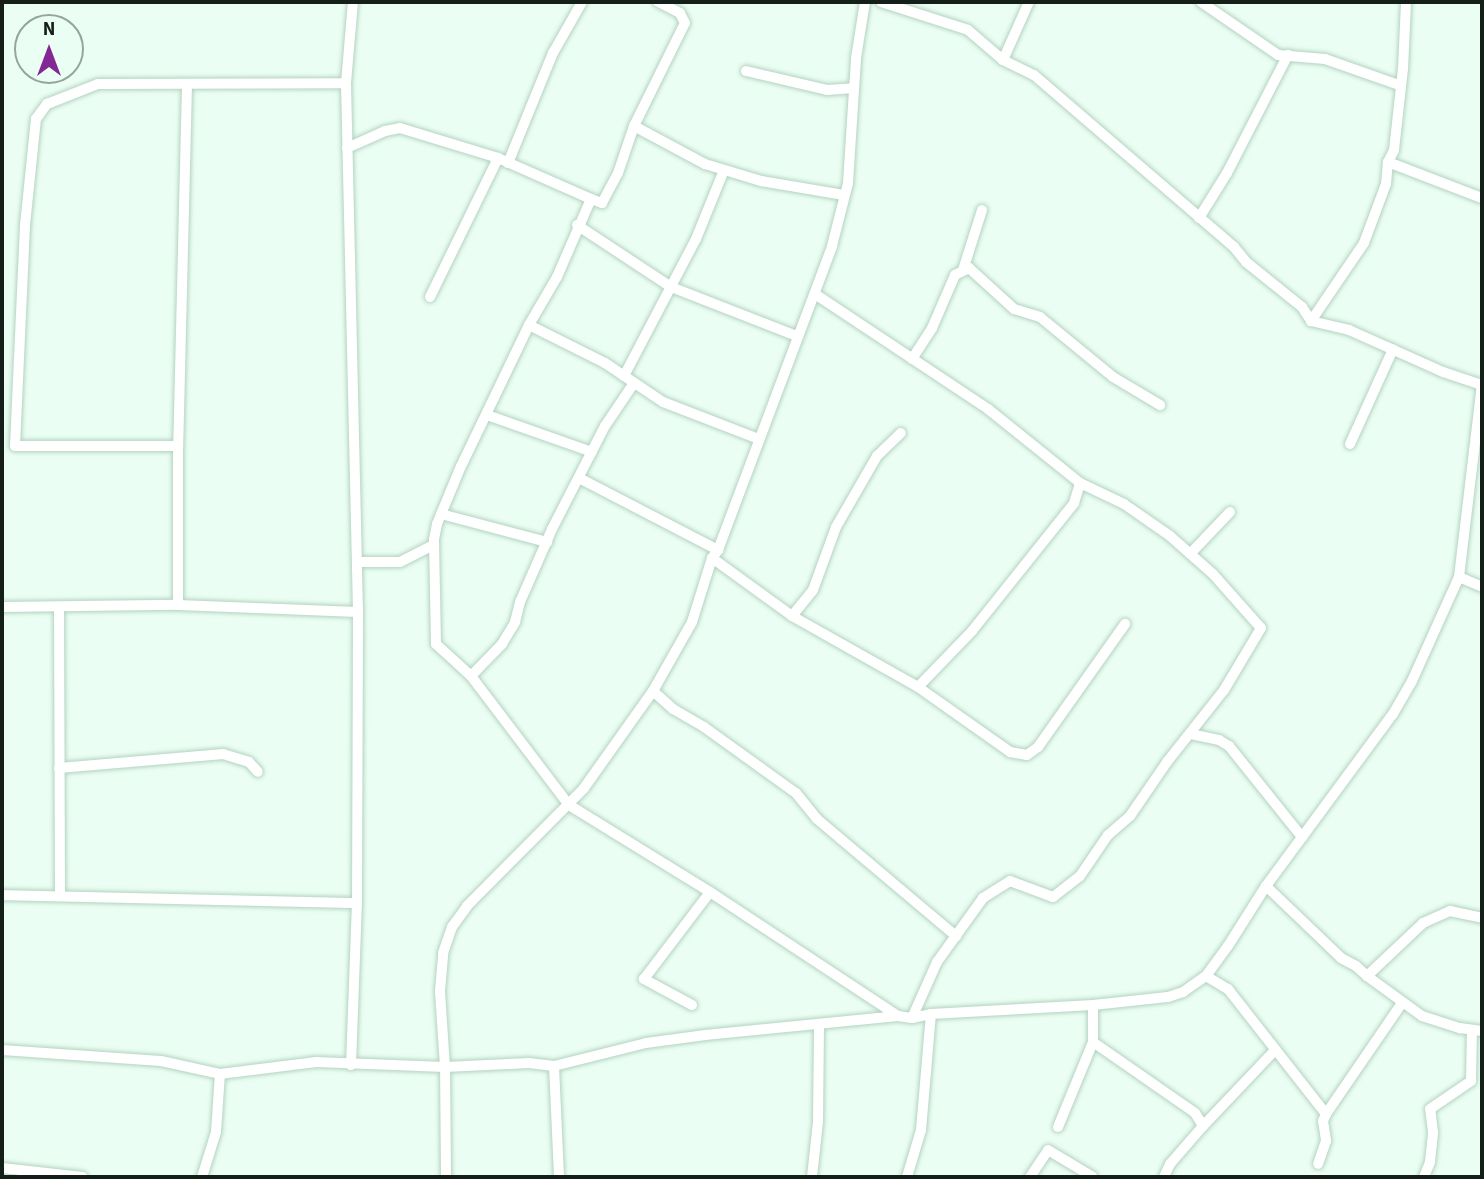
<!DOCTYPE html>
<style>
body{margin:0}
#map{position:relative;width:1484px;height:1179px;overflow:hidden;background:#ebfef3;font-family:"Source Sans 3",sans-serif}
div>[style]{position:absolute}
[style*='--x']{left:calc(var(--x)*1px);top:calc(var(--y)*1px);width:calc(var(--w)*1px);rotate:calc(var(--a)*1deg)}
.roads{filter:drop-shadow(0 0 2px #b3d3c1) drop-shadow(0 0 2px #b3d3c1)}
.minor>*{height:10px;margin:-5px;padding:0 5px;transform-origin:5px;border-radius:5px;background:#fff}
span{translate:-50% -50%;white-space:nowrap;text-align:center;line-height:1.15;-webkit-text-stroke:5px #ebfef3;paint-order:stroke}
.frame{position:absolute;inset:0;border:4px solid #131f18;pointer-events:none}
.north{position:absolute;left:14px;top:14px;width:70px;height:70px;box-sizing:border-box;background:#ebfef3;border:2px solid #95a59b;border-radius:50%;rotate:0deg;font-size:19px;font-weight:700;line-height:28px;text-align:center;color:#131f18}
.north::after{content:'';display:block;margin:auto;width:24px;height:32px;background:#822794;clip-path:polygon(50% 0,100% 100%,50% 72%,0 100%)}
</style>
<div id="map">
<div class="roads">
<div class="minor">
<i style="--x:881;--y:2;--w:91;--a:17.8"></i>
<i style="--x:968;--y:30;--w:46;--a:40.6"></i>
<i style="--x:1003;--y:60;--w:34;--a:26"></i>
<i style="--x:1034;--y:75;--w:264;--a:40.7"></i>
<i style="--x:1234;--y:247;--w:19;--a:51"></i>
<i style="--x:1246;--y:262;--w:72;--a:38.8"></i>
<i style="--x:1302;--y:307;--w:17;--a:57"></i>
<i style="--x:1311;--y:321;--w:39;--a:13"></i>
<i style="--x:1349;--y:330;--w:103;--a:24.1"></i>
<i style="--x:1443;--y:372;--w:41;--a:18.4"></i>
<i style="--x:1201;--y:2;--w:93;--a:34.5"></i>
<i style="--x:1278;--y:55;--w:47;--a:4.9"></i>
<i style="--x:1325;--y:59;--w:78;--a:19.4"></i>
<i style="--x:1003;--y:60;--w:64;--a:-65.9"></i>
<i style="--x:746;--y:71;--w:83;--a:13.2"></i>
<i style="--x:827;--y:90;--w:27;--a:-4"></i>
<i style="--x:187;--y:85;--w:361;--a:91.4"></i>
<i style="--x:178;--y:446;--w:163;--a:180"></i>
<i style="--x:15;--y:446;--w:221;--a:-87.4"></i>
<i style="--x:25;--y:225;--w:107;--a:-84.1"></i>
<i style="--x:36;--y:119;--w:19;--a:-54"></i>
<i style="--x:47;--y:104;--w:55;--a:-21.4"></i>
<i style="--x:98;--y:84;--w:248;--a:-0.2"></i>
<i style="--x:634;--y:126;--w:81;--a:28.2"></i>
<i style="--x:705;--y:164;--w:59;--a:16.9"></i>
<i style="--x:761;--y:181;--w:84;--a:9.6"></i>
<i style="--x:347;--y:148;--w:42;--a:-24.1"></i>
<i style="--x:385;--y:131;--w:15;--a:-11"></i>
<i style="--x:400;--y:128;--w:102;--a:17"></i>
<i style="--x:498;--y:158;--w:102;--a:23.8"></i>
<i style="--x:591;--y:199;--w:85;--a:113.6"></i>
<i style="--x:557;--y:277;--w:56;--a:120.3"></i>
<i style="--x:529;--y:325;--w:157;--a:115.7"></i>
<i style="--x:461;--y:466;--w:63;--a:112.5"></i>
<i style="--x:437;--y:524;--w:16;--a:101"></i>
<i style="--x:434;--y:540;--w:104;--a:88.9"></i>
<i style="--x:436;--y:644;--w:47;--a:42.4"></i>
<i style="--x:471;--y:676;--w:162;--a:52.8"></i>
<i style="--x:569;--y:805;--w:166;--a:31.7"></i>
<i style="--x:710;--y:892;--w:225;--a:33.4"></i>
<i style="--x:1388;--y:162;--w:101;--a:21"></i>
<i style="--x:508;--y:163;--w:119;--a:-67.8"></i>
<i style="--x:553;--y:53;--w:59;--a:-60.4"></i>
<i style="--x:591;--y:199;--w:12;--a:20"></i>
<i style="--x:602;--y:203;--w:34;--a:-62"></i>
<i style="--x:618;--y:173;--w:50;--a:-71.2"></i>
<i style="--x:634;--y:126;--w:115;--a:-63.7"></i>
<i style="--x:685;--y:23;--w:11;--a:-117"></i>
<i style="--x:680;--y:13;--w:25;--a:-153"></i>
<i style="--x:1199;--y:218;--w:53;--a:-58.1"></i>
<i style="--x:1227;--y:173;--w:133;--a:-62.7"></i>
<i style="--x:577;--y:225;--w:113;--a:33.4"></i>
<i style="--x:671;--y:287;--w:135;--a:21.3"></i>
<i style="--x:963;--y:270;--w:63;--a:-72.4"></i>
<i style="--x:815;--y:294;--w:208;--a:33.6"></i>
<i style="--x:988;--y:409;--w:118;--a:38.8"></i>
<i style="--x:1080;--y:483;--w:49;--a:25.5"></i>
<i style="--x:1124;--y:504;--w:56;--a:34.8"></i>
<i style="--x:1170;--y:536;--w:57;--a:41.5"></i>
<i style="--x:1213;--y:574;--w:72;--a:48.4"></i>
<i style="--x:1261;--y:628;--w:72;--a:120.8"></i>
<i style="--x:1224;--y:690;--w:92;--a:128.4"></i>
<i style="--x:1167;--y:762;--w:65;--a:124.4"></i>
<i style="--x:1130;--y:816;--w:29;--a:139"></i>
<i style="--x:1108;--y:835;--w:50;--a:124.3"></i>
<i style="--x:1080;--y:876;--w:34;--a:142"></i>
<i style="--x:1053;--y:897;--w:46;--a:-159.6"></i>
<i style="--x:1010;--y:881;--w:32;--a:148"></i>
<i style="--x:983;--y:898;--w:79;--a:125.7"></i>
<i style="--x:937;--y:962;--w:61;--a:114.1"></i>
<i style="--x:430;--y:297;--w:155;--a:-63.9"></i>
<i style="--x:1311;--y:321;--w:94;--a:-55.8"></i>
<i style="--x:1364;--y:243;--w:63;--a:-69.6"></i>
<i style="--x:1386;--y:184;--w:22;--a:-85"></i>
<i style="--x:1388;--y:162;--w:13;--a:-63"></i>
<i style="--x:1394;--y:150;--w:81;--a:-83.7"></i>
<i style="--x:1403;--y:69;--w:67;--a:-87.4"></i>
<i style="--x:529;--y:325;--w:85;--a:26.6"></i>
<i style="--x:605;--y:363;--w:70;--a:33.9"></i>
<i style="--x:663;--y:402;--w:103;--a:21.1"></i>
<i style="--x:912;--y:359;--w:37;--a:-57"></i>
<i style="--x:932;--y:328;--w:58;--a:-66.5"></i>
<i style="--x:955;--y:275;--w:16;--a:-27"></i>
<i style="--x:969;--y:268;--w:61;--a:42.3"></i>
<i style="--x:1014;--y:309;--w:27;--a:17"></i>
<i style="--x:1040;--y:317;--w:94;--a:39.4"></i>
<i style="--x:1113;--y:377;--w:55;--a:30.8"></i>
<i style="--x:624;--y:376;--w:155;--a:-62.3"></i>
<i style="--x:696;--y:239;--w:74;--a:-67.9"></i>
<i style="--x:487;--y:415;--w:111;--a:19.4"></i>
<i style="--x:1350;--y:444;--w:104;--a:-65.6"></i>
<i style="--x:178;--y:446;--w:159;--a:90"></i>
<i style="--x:579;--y:478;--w:157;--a:27.4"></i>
<i style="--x:441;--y:514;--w:110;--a:14.8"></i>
<i style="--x:1190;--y:554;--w:58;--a:-46.4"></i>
<i style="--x:712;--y:558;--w:99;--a:35.9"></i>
<i style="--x:792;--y:616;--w:145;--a:29.4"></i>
<i style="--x:918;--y:687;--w:113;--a:35.2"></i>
<i style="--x:1010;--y:752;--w:17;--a:10"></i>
<i style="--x:1027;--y:755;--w:14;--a:-36"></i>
<i style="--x:1038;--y:747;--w:151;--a:-54.7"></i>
<i style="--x:357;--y:562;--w:43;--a:0"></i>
<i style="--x:400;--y:562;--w:38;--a:-27"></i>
<i style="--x:1459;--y:577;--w:25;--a:23"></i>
<i style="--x:2;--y:607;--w:176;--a:-0.7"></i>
<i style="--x:178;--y:605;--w:180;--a:2.2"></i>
<i style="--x:59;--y:607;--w:288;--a:89.8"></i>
<i style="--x:792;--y:616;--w:33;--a:-51"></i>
<i style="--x:813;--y:590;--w:67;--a:-69.9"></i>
<i style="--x:836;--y:527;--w:82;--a:-60"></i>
<i style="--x:877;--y:456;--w:33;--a:-44"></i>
<i style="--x:471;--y:676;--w:45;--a:-45.9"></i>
<i style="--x:502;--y:644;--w:26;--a:-59"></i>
<i style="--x:515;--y:622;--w:21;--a:-76"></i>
<i style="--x:520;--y:602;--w:80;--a:-66.3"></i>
<i style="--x:552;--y:529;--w:116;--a:-62.8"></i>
<i style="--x:605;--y:426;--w:52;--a:-56"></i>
<i style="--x:918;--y:687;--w:78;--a:-46"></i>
<i style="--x:972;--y:631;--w:164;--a:-51.4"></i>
<i style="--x:1074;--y:503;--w:21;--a:-73"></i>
<i style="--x:653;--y:691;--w:27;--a:42"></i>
<i style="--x:673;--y:709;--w:36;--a:30"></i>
<i style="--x:704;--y:727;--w:113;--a:35.7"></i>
<i style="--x:796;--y:793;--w:33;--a:51"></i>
<i style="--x:817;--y:819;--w:182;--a:40.1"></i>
<i style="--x:1191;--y:734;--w:29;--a:12"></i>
<i style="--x:1219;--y:740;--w:12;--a:31"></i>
<i style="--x:1229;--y:746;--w:117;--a:51.3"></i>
<i style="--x:59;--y:768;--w:165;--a:-4.9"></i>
<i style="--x:223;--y:754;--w:27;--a:17"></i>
<i style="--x:249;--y:762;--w:13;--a:48"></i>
<i style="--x:1266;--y:886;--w:104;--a:43.8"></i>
<i style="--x:1341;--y:958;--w:17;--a:28"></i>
<i style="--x:1356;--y:966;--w:15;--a:42"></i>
<i style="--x:1367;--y:976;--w:77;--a:-43.4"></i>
<i style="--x:1423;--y:923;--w:30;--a:-24"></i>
<i style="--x:1450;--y:911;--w:33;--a:12"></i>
<i style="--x:2;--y:895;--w:355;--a:1.3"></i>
<i style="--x:1206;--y:976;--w:26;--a:31"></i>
<i style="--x:1228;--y:989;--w:159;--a:51.9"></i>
<i style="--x:1326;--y:1114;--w:8;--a:113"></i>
<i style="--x:1323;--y:1121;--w:20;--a:81"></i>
<i style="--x:1326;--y:1141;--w:24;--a:109"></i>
<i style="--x:1367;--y:976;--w:68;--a:36"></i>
<i style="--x:1422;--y:1016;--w:40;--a:18"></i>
<i style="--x:1460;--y:1028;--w:22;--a:8"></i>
<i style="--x:692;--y:1005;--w:55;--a:-151.6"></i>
<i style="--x:644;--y:979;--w:109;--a:-52.8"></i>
<i style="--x:1093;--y:1005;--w:37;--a:90"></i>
<i style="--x:1093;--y:1042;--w:124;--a:34.8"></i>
<i style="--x:1195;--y:1113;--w:15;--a:58"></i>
<i style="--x:1203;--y:1126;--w:50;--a:131"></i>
<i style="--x:1170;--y:1164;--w:14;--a:115"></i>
<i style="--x:2;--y:1050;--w:159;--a:4"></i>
<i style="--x:161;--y:1061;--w:60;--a:12.4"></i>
<i style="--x:220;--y:1074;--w:97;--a:-7.1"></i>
<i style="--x:316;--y:1062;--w:129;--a:2.2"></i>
<i style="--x:445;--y:1067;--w:84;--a:-2.7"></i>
<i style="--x:529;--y:1063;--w:25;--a:7"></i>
<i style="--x:554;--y:1066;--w:95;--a:-14"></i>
<i style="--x:646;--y:1043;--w:60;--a:-7.7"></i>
<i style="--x:705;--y:1035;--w:194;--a:-5.6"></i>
<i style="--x:898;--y:1016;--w:14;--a:8"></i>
<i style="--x:912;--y:1018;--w:19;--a:-12"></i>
<i style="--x:931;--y:1014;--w:162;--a:-3.2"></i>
<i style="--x:1093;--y:1005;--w:75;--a:-6.1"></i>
<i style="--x:1168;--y:997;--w:16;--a:-18"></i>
<i style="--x:1183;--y:992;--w:28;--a:-35"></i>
<i style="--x:1206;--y:976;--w:37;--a:-54"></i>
<i style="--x:1228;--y:946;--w:71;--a:-57.7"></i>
<i style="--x:1266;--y:886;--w:214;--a:-53.6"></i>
<i style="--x:1393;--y:714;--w:38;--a:-60"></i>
<i style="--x:1412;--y:681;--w:114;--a:-65.7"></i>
<i style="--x:1459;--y:577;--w:193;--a:-83.2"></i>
<i style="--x:351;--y:1065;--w:162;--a:-87.9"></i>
<i style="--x:357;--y:903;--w:291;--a:-89.8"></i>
<i style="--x:358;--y:612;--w:529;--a:-91.3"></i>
<i style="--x:346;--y:83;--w:81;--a:-85.1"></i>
<i style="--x:554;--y:1066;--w:111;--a:87.4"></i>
<i style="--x:1326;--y:1114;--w:135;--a:-55.6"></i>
<i style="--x:1203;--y:1126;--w:105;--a:-46.5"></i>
<i style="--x:1058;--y:1127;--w:92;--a:-67.6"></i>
<i style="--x:2;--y:1168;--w:81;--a:6.3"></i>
<i style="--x:202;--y:1177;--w:47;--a:-72.7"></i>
<i style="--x:216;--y:1132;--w:58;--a:-86.1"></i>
<i style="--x:446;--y:1177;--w:110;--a:-90.5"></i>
<i style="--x:445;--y:1067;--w:76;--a:-93.8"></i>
<i style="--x:440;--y:991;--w:38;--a:-85"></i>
<i style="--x:443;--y:953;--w:28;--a:-71"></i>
<i style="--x:452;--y:927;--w:26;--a:-54"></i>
<i style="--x:467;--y:906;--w:166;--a:-45.2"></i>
<i style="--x:584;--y:788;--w:119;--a:-54.6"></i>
<i style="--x:653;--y:691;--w:79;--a:-60.5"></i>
<i style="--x:692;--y:622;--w:67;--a:-72.6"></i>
<i style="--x:712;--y:558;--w:10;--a:-53"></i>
<i style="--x:718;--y:550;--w:325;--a:-69.4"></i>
<i style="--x:832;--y:246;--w:65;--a:-75.7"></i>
<i style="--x:848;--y:183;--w:125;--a:-86.3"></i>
<i style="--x:856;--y:58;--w:57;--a:-80.9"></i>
<i style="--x:812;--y:1177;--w:55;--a:-83.8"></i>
<i style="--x:818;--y:1122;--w:97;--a:-89.4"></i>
<i style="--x:907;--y:1177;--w:49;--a:-73.4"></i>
<i style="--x:921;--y:1130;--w:116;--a:-85.1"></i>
<i style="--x:1030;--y:1177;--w:32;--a:-56"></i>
<i style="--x:1048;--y:1150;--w:52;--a:31"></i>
<i style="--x:1424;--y:1177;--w:16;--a:-68"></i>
<i style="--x:1430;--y:1162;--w:30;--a:-84"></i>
<i style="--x:1433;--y:1132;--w:23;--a:-97"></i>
<i style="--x:1430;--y:1109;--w:50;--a:-34.3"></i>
<i style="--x:1471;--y:1081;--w:51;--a:-88.9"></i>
</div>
</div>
<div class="frame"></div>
<div class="north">N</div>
</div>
